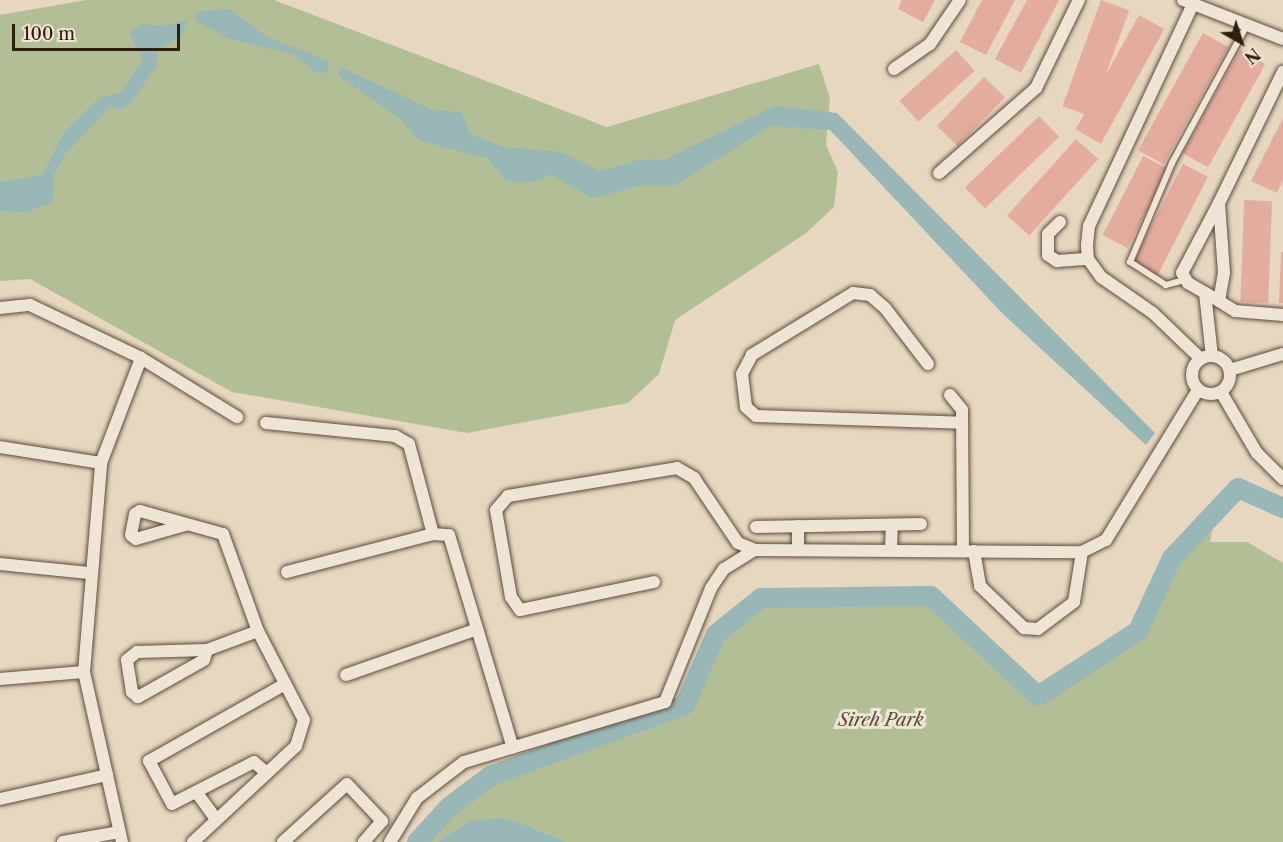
<!DOCTYPE html>
<style>
body{margin:0}
#map{position:relative;width:1283px;height:842px;overflow:hidden;background:#e8d7bf;font-family:"Libre Caslon Text",serif}
div>[style]{position:absolute}
[style*='--x']{left:calc(var(--x)*1px);top:calc(var(--y)*1px);width:calc(var(--w)*1px);rotate:calc(var(--a)*1deg)}
.green>*{inset:0;background:#b2bf95}
.water>*{inset:0;background:#98b8b7}
.river>*{height:20px;margin:-10px;padding:0 10px;transform-origin:10px;border-radius:10px;background:#98b8b7}
.building>*{inset:0;background:#e2ad9d;transform-origin:0 0}
.roads{filter:drop-shadow(0 0 2px #5c4c38) drop-shadow(0 0 2px #5c4c38)}
.service>*{height:6px;margin:-3px;padding:0 3px;transform-origin:3px;border-radius:3px;background:#f0e5d5}
.minor>*{height:12px;margin:-6px;padding:0 6px;transform-origin:6px;border-radius:6px;background:#f0e5d5}
.minor>.ring{margin:-6px;padding:0;box-sizing:content-box;background:none;border:12px solid #f0e5d5;border-radius:50%}
span{translate:-50% -50%;white-space:nowrap;text-align:center;line-height:1.15;-webkit-text-stroke:6px #f0e5d5;paint-order:stroke}
.park-label{font-size:18px;color:#564e34;font-style:italic}
.north{position:absolute;left:1211px;top:12px;width:60px;height:60px;-webkit-text-stroke:4px #f0e5d5;paint-order:stroke;rotate:141deg;font-size:16px;font-weight:700;line-height:24px;text-align:center;color:#2e1e0b}
.north::after{content:'';display:block;margin:auto;width:21px;height:27px;background:#2e1e0b;clip-path:polygon(50% 0,100% 100%,50% 72%,0 100%)}
.scale{position:absolute;left:12px;top:24px;width:168px;height:27px;box-sizing:border-box;border:3px solid #2e1e0b;border-top:0;padding-left:8px;font-size:18px;line-height:21px;white-space:nowrap;color:#2e1e0b;-webkit-text-stroke:4px #f0e5d5;paint-order:stroke}
</style>
<div id="map">
<div class="green">
<i style="clip-path:polygon(86px 0,274px 0,607px 127px,819px 64px,830px 98px,826px 145px,838px 172px,834px 207px,806px 233px,675px 320px,659px 374px,628px 403px,467px 433px,232px 392px,30px 279px,0 281px,0 15px)"></i>
<i style="clip-path:polygon(1216px 511px,1210px 542px,1247px 542px,1283px 563px,1283px 842px,568px 842px,526px 825px,469px 821px,437px 842px,417px 842px,449px 807px,490px 776px,685px 705px,716px 634px,761px 598px,931px 596px,1039px 696px,1138px 631px,1172px 558px)"></i>
</div>
<div class="water">
<i style="clip-path:polygon(230px 9px,267px 37px,328px 61px,328px 73px,315px 72px,294px 54px,229px 39px,193px 19px,199px 11px)"></i>
<i style="clip-path:polygon(187px 19px,183px 35px,158px 49px,157px 65px,132px 102px,117px 111px,111px 106px,66px 153px,54px 174px,53px 202px,27px 212px,0 211px,0 182px,42px 175px,63px 133px,101px 97px,121px 92px,143px 59px,129px 33px,142px 24px,165px 26px)"></i>
<i style="clip-path:polygon(342px 68px,433px 110px,461px 112px,470px 133px,502px 147px,561px 152px,600px 171px,642px 159px,664px 160px,774px 106px,837px 113px,1155px 433px,1146px 445px,1003px 314px,830px 130px,771px 126px,674px 186px,639px 186px,593px 198px,552px 175px,528px 183px,506px 181px,487px 158px,420px 141px,398px 117px,337px 75px)"></i>
<i style="clip-path:polygon(500px 818px,526px 825px,568px 842px,437px 842px,469px 821px)"></i>
</div>
<div class="river">
<i style="--x:417;--y:842;--w:47;--a:-47.6"></i>
<i style="--x:449;--y:807;--w:51;--a:-37.1"></i>
<i style="--x:490;--y:776;--w:208;--a:-20"></i>
<i style="--x:685;--y:705;--w:77;--a:-66.4"></i>
<i style="--x:716;--y:634;--w:58;--a:-38.7"></i>
<i style="--x:761;--y:598;--w:170;--a:-0.7"></i>
<i style="--x:931;--y:596;--w:146;--a:43.1"></i>
<i style="--x:1038;--y:696;--w:119;--a:-33"></i>
<i style="--x:1138;--y:631;--w:81;--a:-65"></i>
<i style="--x:1172;--y:558;--w:96;--a:-46.7"></i>
<i style="--x:1238;--y:488;--w:49;--a:24"></i>
</div>
<div class="building">
<i style="clip-path:polygon(902px 0,935px 0,923px 22px,898px 9px)"></i>
<i style="clip-path:polygon(982px 0,1015px 0,986px 55px,960px 42px)"></i>
<i style="clip-path:polygon(1027px 0,1059px 0,1021px 73px,995px 59px)"></i>
<i style="left:1101px;top:0;width:30px;height:113px;rotate:20deg"></i>
<i style="left:1139px;top:15px;width:29px;height:131px;rotate:29deg"></i>
<i style="left:1203px;top:33px;width:29px;height:134px;rotate:29deg"></i>
<i style="left:956px;top:50px;width:28px;height:76px;rotate:48deg"></i>
<i style="left:1240px;top:50px;width:29px;height:118px;rotate:29deg"></i>
<i style="left:984px;top:77px;width:29px;height:68px;rotate:44deg"></i>
<i style="left:1039px;top:116px;width:29px;height:103px;rotate:46deg"></i>
<i style="clip-path:polygon(1283px 118px,1283px 180px,1277px 193px,1251px 181px)"></i>
<i style="left:1076px;top:139px;width:30px;height:103px;rotate:42deg"></i>
<i style="left:1143px;top:156px;width:28px;height:89px;rotate:27deg"></i>
<i style="left:1183px;top:164px;width:28px;height:114px;rotate:27deg"></i>
<i style="left:1244px;top:200px;width:28px;height:102px;rotate:2deg"></i>
<i style="clip-path:polygon(1283px 252px,1283px 303px,1279px 303px,1281px 252px)"></i>
</div>
<div class="roads">
<div class="service">
<i style="--x:1184;--y:280;--w:19;--a:164"></i>
<i style="--x:1166;--y:285;--w:43;--a:-147.4"></i>
<i style="--x:1130;--y:262;--w:108;--a:-67"></i>
<i style="--x:1172;--y:163;--w:157;--a:-61.5"></i>
</div>
<div class="minor">
<i style="--x:1183;--y:0;--w:107;--a:21.3"></i>
<i style="--x:1193;--y:4;--w:245;--a:115.1"></i>
<i style="--x:1089;--y:226;--w:20;--a:96"></i>
<i style="--x:1087;--y:246;--w:13;--a:86"></i>
<i style="--x:1088;--y:259;--w:22;--a:54"></i>
<i style="--x:1101;--y:277;--w:63;--a:34.7"></i>
<i style="--x:1153;--y:313;--w:65;--a:43.8"></i>
<i style="--x:894;--y:69;--w:44;--a:-34.8"></i>
<i style="--x:930;--y:44;--w:53;--a:-55.7"></i>
<i style="--x:939;--y:173;--w:129;--a:-41.2"></i>
<i style="--x:1036;--y:88;--w:98;--a:-64"></i>
<i style="--x:1219;--y:203;--w:79;--a:117.9"></i>
<i style="--x:1182;--y:273;--w:12;--a:59"></i>
<i style="--x:1188;--y:283;--w:36;--a:30"></i>
<i style="--x:1219;--y:301;--w:28;--a:-80"></i>
<i style="--x:1224;--y:273;--w:70;--a:-94.1"></i>
<i style="--x:1219;--y:203;--w:146;--a:-64"></i>
<i style="--x:1060;--y:222;--w:17;--a:135"></i>
<i style="--x:1048;--y:234;--w:21;--a:90"></i>
<i style="--x:1048;--y:255;--w:11;--a:34"></i>
<i style="--x:1057;--y:261;--w:31;--a:-4"></i>
<i style="--x:1205;--y:293;--w:63;--a:83.7"></i>
<i style="--x:1219;--y:301;--w:19;--a:32"></i>
<i style="--x:1235;--y:311;--w:48;--a:4.8"></i>
<i style="--x:0;--y:308;--w:30;--a:-6"></i>
<i style="--x:30;--y:305;--w:123;--a:25.5"></i>
<i style="--x:141;--y:358;--w:113;--a:31.6"></i>
<i class="ring" style="left:1192px;top:356px;width:26px;height:26px"></i>
<i style="--x:928;--y:364;--w:71;--a:-127.5"></i>
<i style="--x:885;--y:308;--w:20;--a:-139"></i>
<i style="--x:870;--y:295;--w:17;--a:-173"></i>
<i style="--x:853;--y:293;--w:119;--a:148.5"></i>
<i style="--x:752;--y:355;--w:21;--a:118"></i>
<i style="--x:742;--y:374;--w:33;--a:83"></i>
<i style="--x:746;--y:407;--w:13;--a:42"></i>
<i style="--x:756;--y:416;--w:206;--a:1.9"></i>
<i style="--x:1230;--y:370;--w:55;--a:-16.8"></i>
<i style="--x:1221;--y:392;--w:71;--a:59.5"></i>
<i style="--x:1257;--y:453;--w:37;--a:45"></i>
<i style="--x:950;--y:395;--w:19;--a:51"></i>
<i style="--x:962;--y:410;--w:141;--a:89.6"></i>
<i style="--x:266;--y:423;--w:130;--a:5.8"></i>
<i style="--x:395;--y:436;--w:16;--a:30"></i>
<i style="--x:409;--y:444;--w:93;--a:75.1"></i>
<i style="--x:0;--y:447;--w:102;--a:9"></i>
<i style="--x:185;--y:525;--w:51;--a:164.1"></i>
<i style="--x:136;--y:539;--w:6;--a:-141"></i>
<i style="--x:131;--y:535;--w:21;--a:-79"></i>
<i style="--x:135;--y:514;--w:6;--a:-31"></i>
<i style="--x:140;--y:511;--w:86;--a:15.5"></i>
<i style="--x:223;--y:534;--w:103;--a:70.2"></i>
<i style="--x:258;--y:631;--w:100;--a:62.7"></i>
<i style="--x:304;--y:720;--w:27;--a:107"></i>
<i style="--x:296;--y:746;--w:141;--a:137"></i>
<i style="--x:798;--y:526;--w:24;--a:90"></i>
<i style="--x:756;--y:527;--w:165;--a:-1"></i>
<i style="--x:891;--y:550;--w:25;--a:-88"></i>
<i style="--x:974;--y:551;--w:36;--a:80"></i>
<i style="--x:980;--y:586;--w:61;--a:43.7"></i>
<i style="--x:1024;--y:628;--w:14;--a:4"></i>
<i style="--x:1038;--y:629;--w:45;--a:-36.9"></i>
<i style="--x:1074;--y:602;--w:51;--a:-80.9"></i>
<i style="--x:0;--y:564;--w:89;--a:5.8"></i>
<i style="--x:287;--y:572;--w:151;--a:-14.6"></i>
<i style="--x:433;--y:534;--w:16;--a:4"></i>
<i style="--x:449;--y:535;--w:222;--a:73.3"></i>
<i style="--x:654;--y:582;--w:137;--a:168.2"></i>
<i style="--x:520;--y:610;--w:16;--a:-125"></i>
<i style="--x:511;--y:597;--w:88;--a:-99.8"></i>
<i style="--x:496;--y:510;--w:18;--a:-49"></i>
<i style="--x:508;--y:496;--w:171;--a:-9.4"></i>
<i style="--x:677;--y:468;--w:20;--a:30"></i>
<i style="--x:694;--y:478;--w:78;--a:55.9"></i>
<i style="--x:738;--y:543;--w:18;--a:22"></i>
<i style="--x:755;--y:550;--w:327;--a:0.4"></i>
<i style="--x:1082;--y:552;--w:27;--a:-27"></i>
<i style="--x:1106;--y:540;--w:176;--a:-58.5"></i>
<i style="--x:207;--y:650;--w:10;--a:107"></i>
<i style="--x:204;--y:660;--w:76;--a:150.7"></i>
<i style="--x:138;--y:697;--w:8;--a:-140"></i>
<i style="--x:132;--y:692;--w:32;--a:-99"></i>
<i style="--x:127;--y:660;--w:13;--a:-39"></i>
<i style="--x:137;--y:652;--w:70;--a:-1.6"></i>
<i style="--x:207;--y:650;--w:54;--a:-20.4"></i>
<i style="--x:346;--y:675;--w:139;--a:-19.3"></i>
<i style="--x:0;--y:679;--w:84;--a:-4.8"></i>
<i style="--x:267;--y:773;--w:17;--a:-140"></i>
<i style="--x:254;--y:762;--w:92;--a:152.9"></i>
<i style="--x:172;--y:804;--w:49;--a:-118.1"></i>
<i style="--x:149;--y:761;--w:156;--a:-29.5"></i>
<i style="--x:197;--y:793;--w:32;--a:54"></i>
<i style="--x:0;--y:799;--w:110;--a:-12.6"></i>
<i style="--x:63;--y:842;--w:57;--a:-10.1"></i>
<i style="--x:122;--y:842;--w:174;--a:-102.6"></i>
<i style="--x:84;--y:672;--w:210;--a:-85.3"></i>
<i style="--x:101;--y:463;--w:112;--a:-69.1"></i>
<i style="--x:283;--y:842;--w:86;--a:-42.2"></i>
<i style="--x:347;--y:784;--w:51;--a:46.6"></i>
<i style="--x:382;--y:821;--w:28;--a:131"></i>
<i style="--x:390;--y:842;--w:52;--a:-58.5"></i>
<i style="--x:417;--y:798;--w:59;--a:-37.5"></i>
<i style="--x:464;--y:762;--w:210;--a:-16.6"></i>
<i style="--x:665;--y:702;--w:123;--a:-68"></i>
<i style="--x:711;--y:588;--w:23;--a:-56"></i>
<i style="--x:724;--y:569;--w:36;--a:-32"></i>
</div>
</div>
<div class="park-label">
<span style="left:881px;top:720px">Sireh Park</span>
</div>
<div class="north">N</div>
<div class="scale">100 m</div>
</div>
